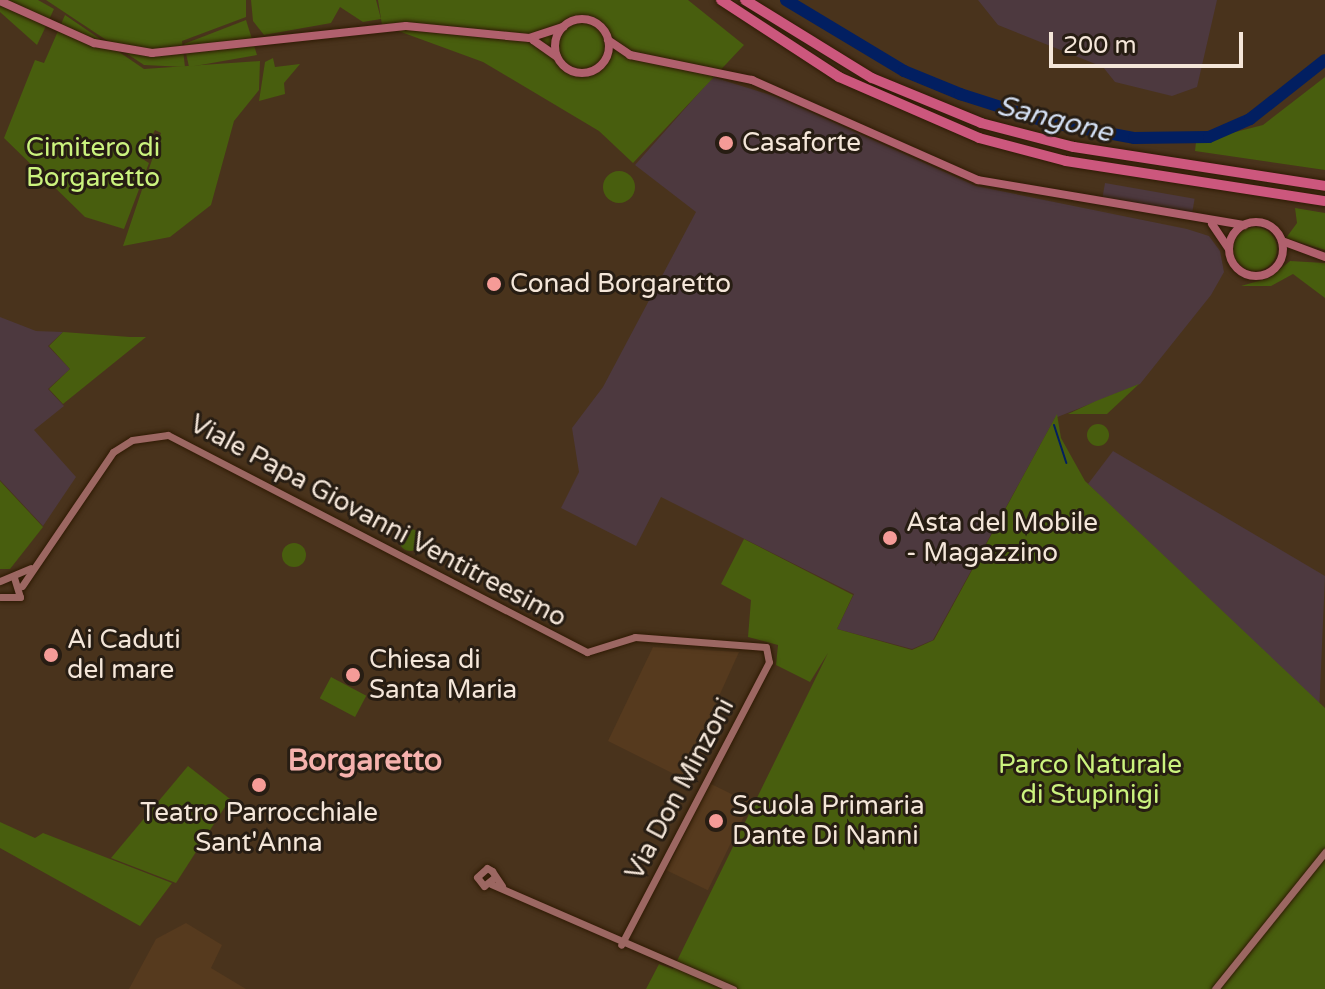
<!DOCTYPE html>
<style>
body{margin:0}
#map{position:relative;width:1325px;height:989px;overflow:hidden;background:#49331c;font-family:"Varela Round",sans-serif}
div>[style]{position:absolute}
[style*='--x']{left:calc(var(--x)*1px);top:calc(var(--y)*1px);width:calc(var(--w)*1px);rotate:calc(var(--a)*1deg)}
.industrial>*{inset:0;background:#4d393f;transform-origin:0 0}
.built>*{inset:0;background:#563a1e;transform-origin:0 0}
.green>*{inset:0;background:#485e0e;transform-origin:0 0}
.round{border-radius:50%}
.stream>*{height:2px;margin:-1px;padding:0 1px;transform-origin:1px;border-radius:1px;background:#021f61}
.river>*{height:12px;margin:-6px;padding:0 6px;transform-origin:6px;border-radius:6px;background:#021f61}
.roads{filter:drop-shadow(0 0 2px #2e1a04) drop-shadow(0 0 2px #2e1a04)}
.secondary>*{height:7px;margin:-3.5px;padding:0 3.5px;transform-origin:3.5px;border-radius:3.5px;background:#9c6762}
.primary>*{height:8px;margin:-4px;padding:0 4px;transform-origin:4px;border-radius:4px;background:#b0606d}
.primary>.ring{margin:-4px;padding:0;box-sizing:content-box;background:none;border:8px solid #b0606d;border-radius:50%}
.highway>*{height:10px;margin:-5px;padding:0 5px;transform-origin:5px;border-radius:5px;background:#cc577d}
.dots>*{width:22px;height:22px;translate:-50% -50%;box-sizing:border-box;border:4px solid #271d13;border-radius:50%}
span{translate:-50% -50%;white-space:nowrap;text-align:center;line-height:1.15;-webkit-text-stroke:6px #271d13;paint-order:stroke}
.poi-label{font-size:26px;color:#f4e6d9}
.left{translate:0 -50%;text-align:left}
.park-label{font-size:26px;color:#cbf37e}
.street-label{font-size:26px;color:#f4e6d9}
.water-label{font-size:28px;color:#d3dff3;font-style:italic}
.quarter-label{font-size:30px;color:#f5b1ad;font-weight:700}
.scale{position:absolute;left:1049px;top:32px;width:194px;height:36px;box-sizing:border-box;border:4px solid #f4e6d9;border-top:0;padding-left:10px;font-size:24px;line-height:28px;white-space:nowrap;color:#f4e6d9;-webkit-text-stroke:6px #271d13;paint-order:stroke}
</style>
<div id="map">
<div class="industrial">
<i style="clip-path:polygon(978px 0,1217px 0,1197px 87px,1172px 96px,1115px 82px,1103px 67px,998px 25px)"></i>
<i style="clip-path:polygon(713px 77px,777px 97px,976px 186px,1187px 229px,1209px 236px,1220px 251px,1224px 272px,1211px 295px,1140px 384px,1055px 418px,933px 640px,912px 649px,837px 629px,854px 594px,661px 497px,636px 546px,561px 508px,579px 472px,572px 428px,603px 387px,696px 212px,635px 165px)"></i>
<i style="left:1105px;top:183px;width:91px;height:16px;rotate:10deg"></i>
<i style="clip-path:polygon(0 317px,36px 331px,63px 332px,48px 346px,70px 369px,48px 389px,64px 406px,34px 430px,76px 477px,43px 526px,0 480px)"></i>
<i style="clip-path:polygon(1113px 451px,1325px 576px,1319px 714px,1088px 484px)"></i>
</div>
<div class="built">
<i style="clip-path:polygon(653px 647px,739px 652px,682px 778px,608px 741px)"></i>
<i style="left:709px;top:783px;width:46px;height:97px;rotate:26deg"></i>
<i style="clip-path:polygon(186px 923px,222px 945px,211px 968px,246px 989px,129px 989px,156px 939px)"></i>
</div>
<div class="green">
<i style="clip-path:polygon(0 0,38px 0,54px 9px,37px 45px,0 12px)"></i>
<i style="clip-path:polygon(46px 0,246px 0,246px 17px,182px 41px,185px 67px,144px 65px)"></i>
<i style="clip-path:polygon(251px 0,376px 0,381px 19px,363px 22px,340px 7px,331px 23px,264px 35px,253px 21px)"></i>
<i style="clip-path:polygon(378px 0,688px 0,744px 45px,633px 163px,599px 131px,483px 62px,382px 25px)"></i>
<i style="clip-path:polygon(65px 15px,144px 69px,260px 61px,259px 90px,234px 121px,211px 205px,170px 237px,123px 246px,161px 133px,155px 130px,141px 158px,149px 163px,124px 229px,85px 217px,4px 138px,35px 60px,44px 63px)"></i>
<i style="clip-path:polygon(246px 20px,257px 55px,189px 67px,184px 44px)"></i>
<i style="clip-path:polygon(273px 58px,275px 67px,300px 64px,284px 83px,285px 94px,259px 101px,265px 62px)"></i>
<i style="clip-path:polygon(1325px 77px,1325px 170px,1195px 151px,1196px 142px,1263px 125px)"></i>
<i class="round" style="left:603px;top:171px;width:32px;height:32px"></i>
<i style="clip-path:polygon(1295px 208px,1325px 213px,1325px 250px,1286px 238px,1297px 223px)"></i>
<i class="round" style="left:1233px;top:227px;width:44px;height:44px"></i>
<i style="clip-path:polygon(1290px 261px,1325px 263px,1325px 298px,1293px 274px,1271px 286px,1241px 286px,1269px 278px)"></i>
<i style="clip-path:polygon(63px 332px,130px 337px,146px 337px,63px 404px,49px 389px,70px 369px,49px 346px)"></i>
<i style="clip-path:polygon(1139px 384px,1107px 414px,1068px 414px,1096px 401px)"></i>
<i style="clip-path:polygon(1057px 414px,1061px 438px,1085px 481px,1325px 708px,1325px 989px,646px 989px,659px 964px,673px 969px,828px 653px,810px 682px,776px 665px,778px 645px,748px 637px,751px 600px,721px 584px,744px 539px,853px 595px,837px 629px,912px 650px,934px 640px)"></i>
<i class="round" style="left:1087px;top:424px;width:22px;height:22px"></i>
<i style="clip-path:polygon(0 481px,43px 527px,10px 569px,0 569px)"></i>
<i class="round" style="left:399px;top:529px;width:22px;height:22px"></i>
<i class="round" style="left:282px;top:543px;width:24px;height:24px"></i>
<i style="left:331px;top:677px;width:40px;height:24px;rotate:28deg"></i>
<i style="clip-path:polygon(188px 766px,230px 799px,176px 883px,111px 858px)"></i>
<i style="clip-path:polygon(0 822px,35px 838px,43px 833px,172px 883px,140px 926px,0 848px)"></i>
</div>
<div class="stream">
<i style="--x:1054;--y:425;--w:40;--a:72"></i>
</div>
<div class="river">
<i style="--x:786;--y:0;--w:138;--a:31"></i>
<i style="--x:904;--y:71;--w:61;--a:22.3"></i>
<i style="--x:960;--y:94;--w:92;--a:17.7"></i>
<i style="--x:1048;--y:122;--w:87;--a:10.5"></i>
<i style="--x:1134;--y:138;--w:75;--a:-0.8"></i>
<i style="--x:1209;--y:137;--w:45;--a:-23.7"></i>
<i style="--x:1250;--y:119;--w:95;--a:-38.2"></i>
</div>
<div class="roads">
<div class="secondary">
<i style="--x:0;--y:581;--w:33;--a:-23"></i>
<i style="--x:22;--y:586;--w:162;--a:-55.8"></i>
<i style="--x:113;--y:452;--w:22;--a:-32"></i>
<i style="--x:132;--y:440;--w:36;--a:-8"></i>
<i style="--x:168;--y:435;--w:472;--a:27.4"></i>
<i style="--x:587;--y:652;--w:50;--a:-17.4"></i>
<i style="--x:635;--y:637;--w:131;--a:4.4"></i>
<i style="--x:766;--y:647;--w:15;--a:79"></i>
<i style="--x:769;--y:662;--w:319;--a:117.6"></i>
<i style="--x:0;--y:597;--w:20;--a:0"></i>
<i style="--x:20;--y:597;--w:21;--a:-107"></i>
<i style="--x:495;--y:877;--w:14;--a:141"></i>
<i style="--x:484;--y:886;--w:11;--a:-128"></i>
<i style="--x:477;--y:877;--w:13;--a:-42"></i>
<i style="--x:487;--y:868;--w:6;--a:31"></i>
<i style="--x:492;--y:871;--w:18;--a:56"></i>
<i style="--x:491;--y:884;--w:264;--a:23.5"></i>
<i style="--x:1215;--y:989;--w:176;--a:-51.2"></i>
</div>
<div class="primary">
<i style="--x:0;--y:1;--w:103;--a:24.1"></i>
<i style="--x:94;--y:43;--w:59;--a:9.8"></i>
<i style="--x:152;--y:53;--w:255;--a:-6.1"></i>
<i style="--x:406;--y:26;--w:124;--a:5.6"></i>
<i style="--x:529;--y:38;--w:36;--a:-18"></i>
<i class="ring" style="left:555px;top:19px;width:46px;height:46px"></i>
<i style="--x:533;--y:40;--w:29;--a:35"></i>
<i style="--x:608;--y:40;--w:27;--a:34"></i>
<i style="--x:630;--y:55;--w:125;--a:11.6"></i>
<i style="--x:752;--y:80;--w:247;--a:23.9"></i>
<i style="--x:978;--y:180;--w:270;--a:9.6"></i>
<i class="ring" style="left:1229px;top:222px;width:46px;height:46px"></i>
<i style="--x:1212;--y:224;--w:30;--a:56"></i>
<i style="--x:1282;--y:241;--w:46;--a:20.4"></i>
</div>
<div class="highway">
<i style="--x:721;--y:0;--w:141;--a:33.1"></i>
<i style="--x:839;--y:77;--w:153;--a:23.5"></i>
<i style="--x:979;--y:138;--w:90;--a:14.8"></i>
<i style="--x:1066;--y:161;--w:262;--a:8.8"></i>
<i style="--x:745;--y:0;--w:149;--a:31.6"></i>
<i style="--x:872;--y:78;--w:118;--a:22.4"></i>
<i style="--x:981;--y:123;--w:96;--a:14.5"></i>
<i style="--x:1074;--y:147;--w:254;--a:8.8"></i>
</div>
</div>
<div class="dots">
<i style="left:726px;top:143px;background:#f59b97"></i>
<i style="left:494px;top:284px;background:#f59b97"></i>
<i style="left:890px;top:538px;background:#f59b97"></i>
<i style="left:51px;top:655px;background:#f59b97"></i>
<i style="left:353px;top:675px;background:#f59b97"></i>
<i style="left:259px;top:785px;background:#f59b97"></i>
<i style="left:716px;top:821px;background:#f59b97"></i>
</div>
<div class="poi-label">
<span class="left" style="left:742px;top:143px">Casaforte</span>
<span class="left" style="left:510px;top:284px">Conad Borgaretto</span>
<span class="left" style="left:906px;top:538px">Asta del Mobile<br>- Magazzino</span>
<span class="left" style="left:67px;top:655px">Ai Caduti<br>del mare</span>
<span class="left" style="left:369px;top:675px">Chiesa di<br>Santa Maria</span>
<span class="left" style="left:732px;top:821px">Scuola Primaria<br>Dante Di Nanni</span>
<span style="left:259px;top:828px">Teatro Parrocchiale<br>Sant'Anna</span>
</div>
<div class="park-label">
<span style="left:93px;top:163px">Cimitero di<br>Borgaretto</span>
<span style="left:1090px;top:780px">Parco Naturale<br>di Stupinigi</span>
</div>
<div class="street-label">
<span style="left:378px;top:521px;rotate:28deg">Viale Papa Giovanni Ventitreesimo</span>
<span style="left:680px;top:789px;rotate:-62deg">Via Don Minzoni</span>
</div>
<div class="water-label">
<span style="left:1055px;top:119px;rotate:14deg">Sangone</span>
</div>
<div class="quarter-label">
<span style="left:365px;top:761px">Borgaretto</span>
</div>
<div class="scale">200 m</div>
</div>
